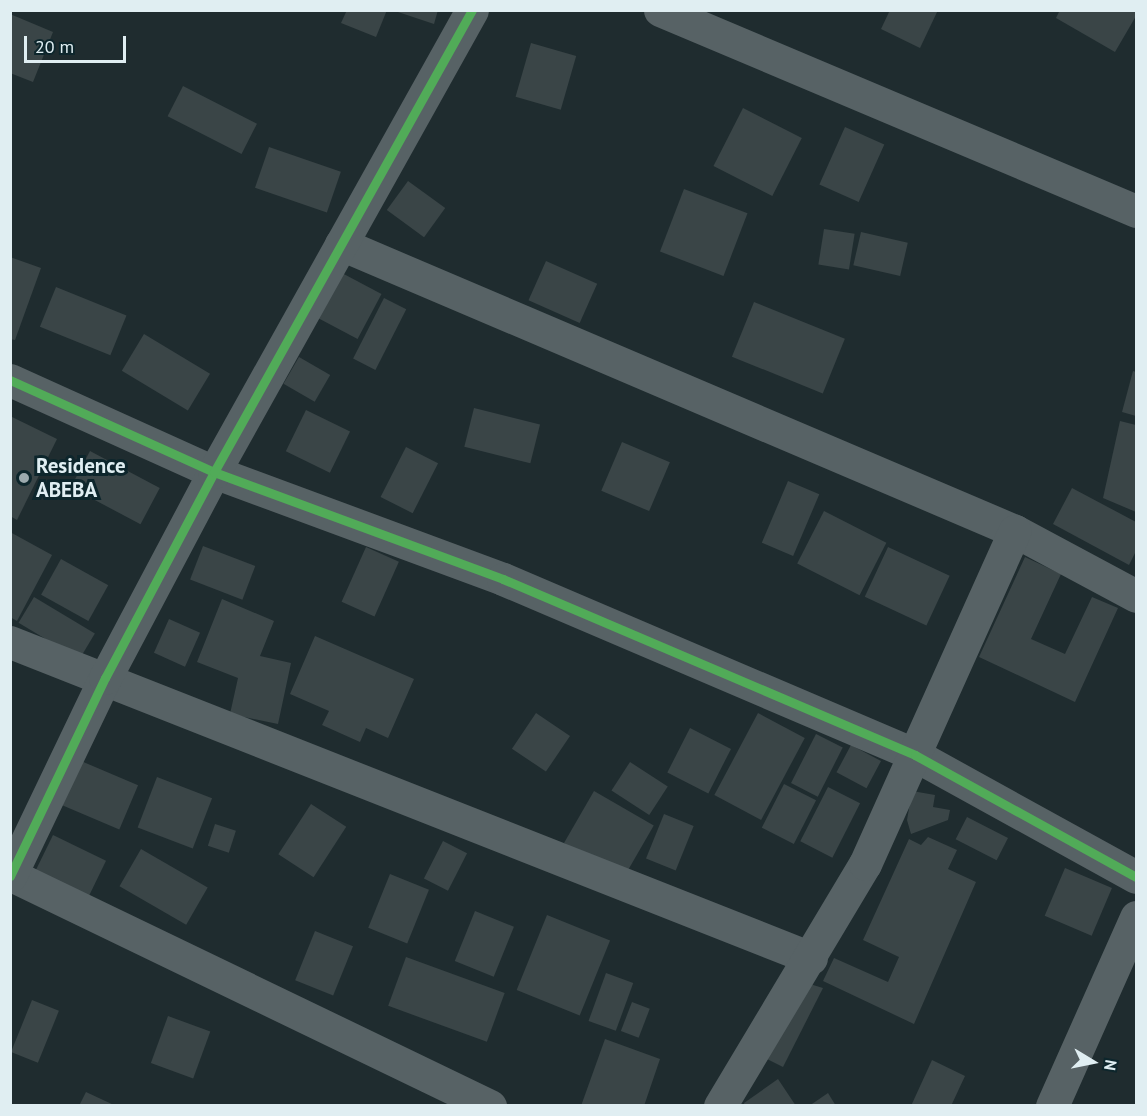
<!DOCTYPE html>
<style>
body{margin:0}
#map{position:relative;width:1147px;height:1116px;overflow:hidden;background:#1f2c2f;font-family:"PT Sans",sans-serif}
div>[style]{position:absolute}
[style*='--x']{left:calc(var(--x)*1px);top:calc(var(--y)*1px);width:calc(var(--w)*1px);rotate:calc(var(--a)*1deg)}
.building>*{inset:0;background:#3a4547;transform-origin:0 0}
.minor>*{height:33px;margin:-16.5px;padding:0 16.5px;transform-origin:16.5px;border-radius:16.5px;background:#576265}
.cycleway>*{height:9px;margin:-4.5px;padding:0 4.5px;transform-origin:4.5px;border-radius:4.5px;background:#51ab58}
.dots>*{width:16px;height:16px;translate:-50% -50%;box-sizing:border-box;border:3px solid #0d262c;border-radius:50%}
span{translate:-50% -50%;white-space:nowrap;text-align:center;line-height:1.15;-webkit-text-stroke:6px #0d262c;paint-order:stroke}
.poi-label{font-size:21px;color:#e0eef2;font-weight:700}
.left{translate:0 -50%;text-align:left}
.frame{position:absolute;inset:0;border:12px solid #e0eef2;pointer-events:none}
.north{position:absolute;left:1063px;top:1032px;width:60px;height:60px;-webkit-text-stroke:4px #0d262c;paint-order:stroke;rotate:100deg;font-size:16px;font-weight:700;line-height:24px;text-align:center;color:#e0eef2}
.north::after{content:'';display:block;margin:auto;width:21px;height:27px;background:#e0eef2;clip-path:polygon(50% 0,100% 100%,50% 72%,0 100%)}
.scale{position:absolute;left:24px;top:36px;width:102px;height:27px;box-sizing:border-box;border:3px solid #e0eef2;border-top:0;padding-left:8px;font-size:18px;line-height:21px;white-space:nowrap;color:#e0eef2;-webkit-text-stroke:4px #0d262c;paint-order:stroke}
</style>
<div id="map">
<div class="building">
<i style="clip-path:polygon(347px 10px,387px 10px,376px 37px,341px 23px)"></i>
<i style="clip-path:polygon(392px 10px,438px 10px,434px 24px)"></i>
<i style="clip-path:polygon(890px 10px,938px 10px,920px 48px,881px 29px)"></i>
<i style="clip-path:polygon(1060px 10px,1136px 10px,1136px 16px,1115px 52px,1056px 18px)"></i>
<i style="clip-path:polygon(10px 14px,53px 32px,33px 82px,10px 73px)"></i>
<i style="left:531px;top:43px;width:47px;height:56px;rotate:16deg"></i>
<i style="left:183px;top:86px;width:83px;height:34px;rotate:27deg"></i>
<i style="left:743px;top:108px;width:66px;height:65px;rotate:27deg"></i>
<i style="left:845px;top:127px;width:43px;height:63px;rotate:24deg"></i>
<i style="left:269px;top:147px;width:76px;height:43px;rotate:19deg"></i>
<i style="left:408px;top:181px;width:46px;height:36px;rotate:36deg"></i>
<i style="left:684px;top:189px;width:68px;height:67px;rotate:21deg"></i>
<i style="left:824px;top:229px;width:31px;height:36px;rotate:9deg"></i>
<i style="left:861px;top:232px;width:48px;height:34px;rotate:13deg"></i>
<i style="clip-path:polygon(10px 257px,41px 268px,15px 340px,10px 339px)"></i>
<i style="left:546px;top:261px;width:56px;height:43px;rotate:24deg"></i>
<i style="left:340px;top:272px;width:47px;height:51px;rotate:28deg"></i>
<i style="left:56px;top:287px;width:76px;height:43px;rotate:22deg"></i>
<i style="left:384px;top:298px;width:25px;height:68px;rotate:27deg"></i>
<i style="left:754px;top:302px;width:98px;height:59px;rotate:22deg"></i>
<i style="left:144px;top:334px;width:77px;height:43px;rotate:31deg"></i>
<i style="left:299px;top:357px;width:36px;height:31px;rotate:30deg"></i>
<i style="clip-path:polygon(1133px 371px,1136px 372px,1136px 416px,1122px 412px)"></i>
<i style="left:474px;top:408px;width:68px;height:40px;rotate:14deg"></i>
<i style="left:306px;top:410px;width:49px;height:46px;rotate:26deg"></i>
<i style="clip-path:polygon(10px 416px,57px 439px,17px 520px,10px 516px)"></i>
<i style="clip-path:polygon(1120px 421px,1136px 425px,1136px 512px,1103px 498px)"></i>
<i style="left:622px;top:442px;width:52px;height:53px;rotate:23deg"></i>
<i style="left:406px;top:447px;width:36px;height:56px;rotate:27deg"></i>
<i style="left:90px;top:451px;width:79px;height:41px;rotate:28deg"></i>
<i style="left:788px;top:481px;width:34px;height:67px;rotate:23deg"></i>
<i style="clip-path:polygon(1072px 488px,1136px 522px,1136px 551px,1129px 565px,1053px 524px)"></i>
<i style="left:824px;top:511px;width:70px;height:59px;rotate:27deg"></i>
<i style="clip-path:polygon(10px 532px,52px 555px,17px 621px,10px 617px)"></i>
<i style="left:203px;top:546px;width:56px;height:36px;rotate:21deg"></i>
<i style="left:366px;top:547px;width:36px;height:60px;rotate:24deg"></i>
<i style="left:888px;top:547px;width:68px;height:55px;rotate:25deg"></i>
<i style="clip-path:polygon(1025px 557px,1061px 574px,1031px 639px,1065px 654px,1092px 597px,1118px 608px,1075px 702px,979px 657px)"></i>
<i style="left:61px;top:559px;width:54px;height:41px;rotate:29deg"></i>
<i style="left:34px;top:597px;width:71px;height:30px;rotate:31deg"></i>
<i style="clip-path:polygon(222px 599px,274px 621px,260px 656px,291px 663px,278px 724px,230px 714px,238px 678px,197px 662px)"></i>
<i style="left:169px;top:619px;width:34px;height:37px;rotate:24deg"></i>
<i style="clip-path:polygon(315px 636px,414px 679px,388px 738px,366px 728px,360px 742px,322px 725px,329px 711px,290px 694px)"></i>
<i style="left:536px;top:713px;width:41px;height:43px;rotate:34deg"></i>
<i style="left:758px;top:713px;width:53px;height:93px;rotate:28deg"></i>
<i style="left:690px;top:728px;width:46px;height:50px;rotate:27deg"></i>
<i style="left:816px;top:734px;width:30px;height:55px;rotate:27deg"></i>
<i style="left:851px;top:745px;width:34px;height:31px;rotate:28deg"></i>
<i style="left:81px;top:761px;width:62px;height:48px;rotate:23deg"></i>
<i style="left:630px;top:762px;width:45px;height:34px;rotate:33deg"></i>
<i style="left:157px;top:777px;width:59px;height:54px;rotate:21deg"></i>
<i style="left:784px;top:784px;width:36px;height:49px;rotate:27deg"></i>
<i style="left:828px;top:787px;width:36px;height:61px;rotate:27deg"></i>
<i style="left:594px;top:791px;width:69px;height:60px;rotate:30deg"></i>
<i style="clip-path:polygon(912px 791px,935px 795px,933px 807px,950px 810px,948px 820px,911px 834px,907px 820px)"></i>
<i style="left:311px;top:804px;width:42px;height:60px;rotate:33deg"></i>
<i style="left:664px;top:814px;width:32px;height:48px;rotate:22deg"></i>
<i style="left:967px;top:817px;width:46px;height:25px;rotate:27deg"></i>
<i style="left:215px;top:824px;width:22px;height:23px;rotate:18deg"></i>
<i style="left:53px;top:835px;width:59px;height:46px;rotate:26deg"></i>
<i style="clip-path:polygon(928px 837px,957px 850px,948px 869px,976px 882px,914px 1024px,823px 981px,834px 958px,888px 982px,899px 957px,863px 940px,909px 839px,921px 845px)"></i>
<i style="left:443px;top:841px;width:27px;height:42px;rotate:27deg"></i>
<i style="left:141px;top:849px;width:77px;height:43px;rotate:30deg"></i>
<i style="left:1065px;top:868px;width:51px;height:52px;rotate:23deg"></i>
<i style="left:390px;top:874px;width:42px;height:58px;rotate:22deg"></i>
<i style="left:475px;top:911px;width:42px;height:54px;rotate:22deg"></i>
<i style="left:547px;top:915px;width:68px;height:81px;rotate:22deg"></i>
<i style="left:315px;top:931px;width:41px;height:53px;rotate:22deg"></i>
<i style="left:406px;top:957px;width:105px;height:52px;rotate:20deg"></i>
<i style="left:606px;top:973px;width:29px;height:51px;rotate:20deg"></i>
<i style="clip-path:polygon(800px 981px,823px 988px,783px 1067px,757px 1054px)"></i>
<i style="left:32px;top:1000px;width:29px;height:56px;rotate:22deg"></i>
<i style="left:632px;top:1002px;width:19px;height:31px;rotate:21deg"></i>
<i style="left:168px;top:1016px;width:45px;height:50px;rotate:20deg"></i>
<i style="clip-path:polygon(605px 1039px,660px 1059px,644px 1106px,581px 1106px)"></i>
<i style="clip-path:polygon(932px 1060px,965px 1076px,951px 1106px,911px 1106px)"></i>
<i style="clip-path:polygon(778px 1079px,796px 1106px,745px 1106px,744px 1103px)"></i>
<i style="clip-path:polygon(86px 1092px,116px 1106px,79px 1106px)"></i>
<i style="clip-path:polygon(828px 1093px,836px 1106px,809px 1106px)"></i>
</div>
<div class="minor">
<i style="--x:660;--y:10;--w:517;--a:22.89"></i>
<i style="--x:341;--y:244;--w:733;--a:23.07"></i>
<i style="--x:1015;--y:531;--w:137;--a:28.2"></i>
<i style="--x:10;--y:380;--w:224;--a:24.3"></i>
<i style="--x:214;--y:472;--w:308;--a:20.3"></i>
<i style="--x:503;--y:579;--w:448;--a:23.1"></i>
<i style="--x:915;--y:755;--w:252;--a:28.9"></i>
<i style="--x:10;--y:642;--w:861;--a:21.53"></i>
<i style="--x:11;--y:875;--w:532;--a:25.75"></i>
<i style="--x:10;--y:876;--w:220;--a:-64.4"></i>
<i style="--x:105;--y:678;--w:233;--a:-62.1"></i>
<i style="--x:214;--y:472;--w:529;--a:-60.82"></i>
<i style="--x:720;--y:1106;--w:282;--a:-59.1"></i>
<i style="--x:865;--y:864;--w:365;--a:-65.8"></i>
<i style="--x:1052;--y:1106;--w:207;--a:-66"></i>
</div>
<div class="cycleway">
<i style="--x:10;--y:380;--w:224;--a:24.3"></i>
<i style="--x:214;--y:472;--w:308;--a:20.3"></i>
<i style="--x:503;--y:579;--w:448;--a:23.1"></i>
<i style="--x:915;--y:755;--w:252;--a:28.9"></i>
<i style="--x:10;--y:876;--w:220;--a:-64.4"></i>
<i style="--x:105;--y:678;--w:233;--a:-62.1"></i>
<i style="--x:214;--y:472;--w:529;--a:-60.82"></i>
</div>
<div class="dots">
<i style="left:24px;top:478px;background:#9caaae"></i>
</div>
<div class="poi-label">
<span class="left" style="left:36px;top:478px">Residence<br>ABEBA</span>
</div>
<div class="frame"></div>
<div class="north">N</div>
<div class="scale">20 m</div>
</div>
